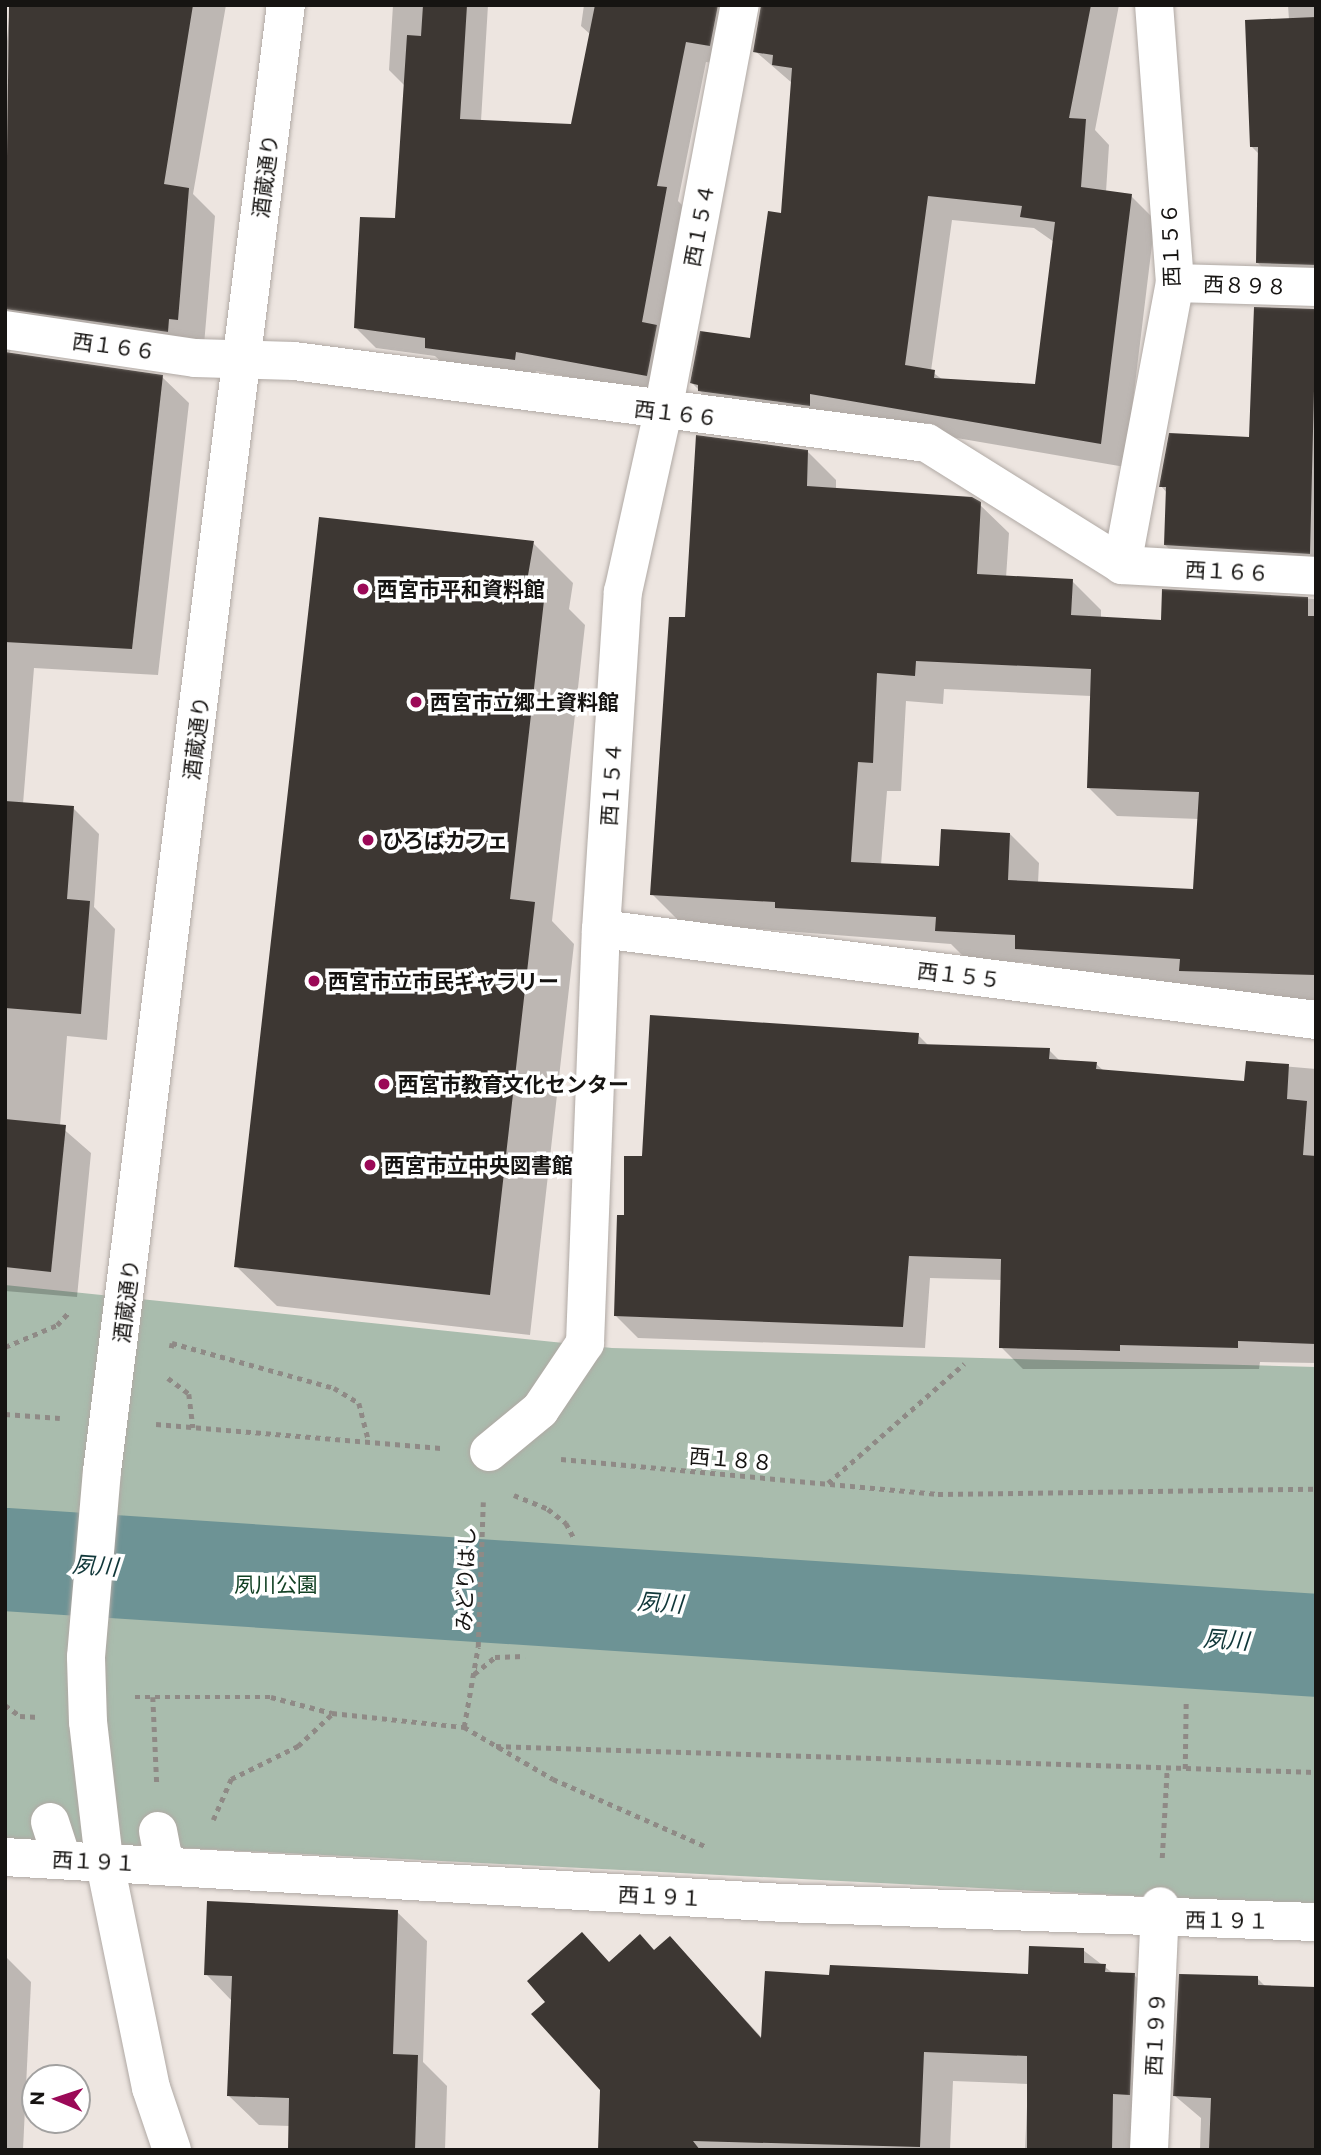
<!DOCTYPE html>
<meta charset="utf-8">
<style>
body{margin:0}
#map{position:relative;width:1321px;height:2155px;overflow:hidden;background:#ede5e0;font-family:Commissioner,"Noto Sans JP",sans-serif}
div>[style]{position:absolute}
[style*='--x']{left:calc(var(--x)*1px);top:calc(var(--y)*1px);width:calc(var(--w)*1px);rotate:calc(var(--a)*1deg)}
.green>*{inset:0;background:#a9bcad}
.shadow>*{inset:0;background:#0003}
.river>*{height:103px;margin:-51.5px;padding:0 51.5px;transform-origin:51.5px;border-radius:51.5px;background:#6d9395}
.building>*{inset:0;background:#3d3733}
.path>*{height:4.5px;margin-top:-2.25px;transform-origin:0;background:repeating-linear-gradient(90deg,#8f8a86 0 5px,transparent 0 10px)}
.roads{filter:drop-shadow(0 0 2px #b0a9a4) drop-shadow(0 0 2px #b0a9a4)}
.street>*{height:38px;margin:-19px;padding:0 19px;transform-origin:19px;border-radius:19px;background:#fff}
.secondary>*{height:38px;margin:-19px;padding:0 19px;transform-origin:19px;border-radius:19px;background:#fff}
.dots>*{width:19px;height:19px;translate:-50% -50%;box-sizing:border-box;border:4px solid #fff;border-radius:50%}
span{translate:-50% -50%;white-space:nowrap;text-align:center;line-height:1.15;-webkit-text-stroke:7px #fff;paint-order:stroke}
.street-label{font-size:21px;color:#161412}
.poi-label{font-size:21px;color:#161412;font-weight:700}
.left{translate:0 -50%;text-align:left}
.park-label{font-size:21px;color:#124124}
.water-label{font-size:23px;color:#103739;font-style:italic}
.frame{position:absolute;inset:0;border:7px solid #161412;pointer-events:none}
.north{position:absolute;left:21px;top:2064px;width:70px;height:70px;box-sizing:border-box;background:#fff;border:2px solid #a2a1a0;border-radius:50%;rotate:272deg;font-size:19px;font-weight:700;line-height:28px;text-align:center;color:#161412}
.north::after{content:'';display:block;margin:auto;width:24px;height:32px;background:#9b0957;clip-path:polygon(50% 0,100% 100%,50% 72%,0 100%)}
</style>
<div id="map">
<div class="green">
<i style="clip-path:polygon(5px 1285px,612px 1348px,1316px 1367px,1316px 1905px,5px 1839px)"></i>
</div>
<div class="shadow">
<i style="clip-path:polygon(10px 5px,226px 5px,193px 194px,215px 216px,204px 345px,14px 342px,9px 354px,162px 377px,189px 403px,158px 675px,34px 668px,23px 804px,73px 808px,99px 834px,94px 907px,115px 929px,107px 1040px,67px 1036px,60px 1126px,91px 1153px,77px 1297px,5px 1291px,5px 65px)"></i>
<i style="clip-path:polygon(393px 5px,488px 5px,481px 121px,573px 126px,591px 35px,581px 26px,584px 5px,737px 5px,730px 65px,706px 62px,678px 201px,686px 209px,667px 395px,536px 371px,535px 379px,447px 367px,435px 356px,376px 348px,355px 327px,395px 220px,405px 86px,389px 70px)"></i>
<i style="clip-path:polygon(evenodd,807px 5px,1119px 5px,1095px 130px,1109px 145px,1106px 192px,1131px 196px,1155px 220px,1125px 467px,834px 417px,724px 415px,692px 383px,752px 340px,782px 215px,792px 83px,755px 51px,807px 5px,952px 220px,1034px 228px,1054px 242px,1037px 386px,943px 380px,931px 371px,952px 220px)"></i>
<i style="clip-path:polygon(1288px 5px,1316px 5px,1316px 294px,1287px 292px,1258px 263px,1259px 154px,1252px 147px,1289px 20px)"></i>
<i style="clip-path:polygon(1316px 311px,1316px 581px,1195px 574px,1165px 545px,1167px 493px,1161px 486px,1250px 438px)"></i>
<i style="clip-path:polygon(evenodd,807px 451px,836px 480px,836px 490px,979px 504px,1009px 533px,1006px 578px,1072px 581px,1101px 610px,1101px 619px,1163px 622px,1164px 591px,1316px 599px,1316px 1003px,1046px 977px,1032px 963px,966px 959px,951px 944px,681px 923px,652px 894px,686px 619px,807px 451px,944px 689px,1091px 696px,1088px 787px,1117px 816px,1199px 819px,1195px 890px,1038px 883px,1039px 863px,1010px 834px,941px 868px,881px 865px,887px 791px,901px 791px,906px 701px,943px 704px,944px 689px)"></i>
<i style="clip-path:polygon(533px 543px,573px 583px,569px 609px,585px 625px,552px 921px,574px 944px,530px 1335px,277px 1306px,236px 1266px)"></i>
<i style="clip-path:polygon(918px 1035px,929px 1046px,1049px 1050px,1060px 1061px,1096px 1064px,1104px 1071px,1246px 1083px,1248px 1063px,1316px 1069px,1316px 1363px,1260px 1362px,1259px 1369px,1023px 1369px,1001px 1347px,1002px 1280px,930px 1278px,925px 1348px,638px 1338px,615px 1315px,626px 1217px,644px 1158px)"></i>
<i style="clip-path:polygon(397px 1912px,427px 1941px,423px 2062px,447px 2086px,445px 2150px,289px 2150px,290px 2126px,259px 2125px,229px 2096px,232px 2001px,206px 1974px)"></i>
<i style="clip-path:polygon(670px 1938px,763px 2039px,831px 1977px,1030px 1976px,1083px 1950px,1114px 1974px,1134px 1975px,1164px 2005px,1140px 2150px,1025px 2150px,1028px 2084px,953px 2081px,950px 2150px,600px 2150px,610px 1964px,655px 1952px)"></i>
<i style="clip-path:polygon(5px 1956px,31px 1982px,23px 2150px,5px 2150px)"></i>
<i style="clip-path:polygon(1257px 1978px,1266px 1987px,1316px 2150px,1200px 2150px,1201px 2118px,1175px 2096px)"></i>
</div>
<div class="river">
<i style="--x:5;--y:1559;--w:1314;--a:3.75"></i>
</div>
<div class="building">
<i style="clip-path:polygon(9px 5px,193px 5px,164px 184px,189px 188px,178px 320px,169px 319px,168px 332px,5px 309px)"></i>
<i style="clip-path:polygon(423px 5px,467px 5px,460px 119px,571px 124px,595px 5px,718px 5px,710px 46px,686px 42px,657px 186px,667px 187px,642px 322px,657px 325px,647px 376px,516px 352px,515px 360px,425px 348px,425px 338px,354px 328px,360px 217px,395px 218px,407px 35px,421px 36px)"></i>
<i style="clip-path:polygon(evenodd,761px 5px,1091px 5px,1069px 118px,1086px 119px,1081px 187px,1132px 194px,1101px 444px,810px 394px,810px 406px,698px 391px,698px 385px,690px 383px,700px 331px,750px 338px,768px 211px,781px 213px,792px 68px,772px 65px,773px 55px,753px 52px,761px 5px,928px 196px,1022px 206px,1020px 217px,1055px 222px,1035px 384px,934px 378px,935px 370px,905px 365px,928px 196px)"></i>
<i style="clip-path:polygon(1316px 17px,1316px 265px,1256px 263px,1258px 147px,1250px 147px,1245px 20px)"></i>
<i style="clip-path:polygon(1254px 307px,1316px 309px,1310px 554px,1164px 545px,1166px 487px,1159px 487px,1169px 433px,1249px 437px)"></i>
<i style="clip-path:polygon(5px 352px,163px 375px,132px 649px,5px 642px)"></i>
<i style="clip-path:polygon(evenodd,696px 435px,808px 450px,807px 486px,972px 497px,981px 502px,977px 574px,1073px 579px,1071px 615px,1161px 620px,1162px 589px,1308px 597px,1308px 616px,1316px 616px,1316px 975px,1179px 971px,1180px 959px,1015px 949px,1015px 935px,935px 931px,936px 917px,775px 908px,775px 902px,650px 895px,669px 617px,685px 617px,696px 435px,916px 661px,1091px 669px,1087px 788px,1199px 792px,1193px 889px,1008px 880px,1010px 833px,941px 829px,939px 866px,851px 862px,858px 762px,873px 763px,877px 673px,915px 676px,916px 661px)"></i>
<i style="clip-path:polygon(319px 517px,534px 541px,527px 581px,546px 583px,510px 899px,535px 902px,490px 1295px,234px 1267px)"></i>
<i style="clip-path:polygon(5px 801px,74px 806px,67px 899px,90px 901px,81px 1014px,5px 1008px)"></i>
<i style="clip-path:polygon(650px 1015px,919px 1033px,918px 1044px,1050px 1048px,1049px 1059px,1097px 1062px,1096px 1069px,1244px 1081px,1246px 1061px,1289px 1064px,1287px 1099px,1307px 1101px,1303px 1155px,1316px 1156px,1316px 1344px,1238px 1341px,1238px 1348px,1120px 1345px,1120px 1351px,999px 1348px,1001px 1259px,909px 1256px,903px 1327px,614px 1316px,617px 1215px,624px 1215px,624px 1156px,642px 1156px)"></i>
<i style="clip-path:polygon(5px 1119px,66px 1125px,51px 1272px,5px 1267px)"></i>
<i style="clip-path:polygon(207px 1901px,398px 1910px,393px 2054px,418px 2055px,415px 2150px,288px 2150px,289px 2098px,227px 2096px,232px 1976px,204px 1975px)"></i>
<i style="clip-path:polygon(582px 1932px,609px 1962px,640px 1934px,654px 1950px,670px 1936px,761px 2038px,765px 1971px,829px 1975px,830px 1965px,1028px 1974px,1029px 1946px,1084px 1948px,1084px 1963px,1106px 1964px,1105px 1972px,1135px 1973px,1130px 2095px,1113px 2094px,1112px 2150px,1027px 2150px,1027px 2056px,924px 2052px,920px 2147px,693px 2141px,700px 2150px,598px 2150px,600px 2090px,531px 2014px,545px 2002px,527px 1981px)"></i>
<i style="clip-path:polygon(1179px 1974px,1258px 1976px,1258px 1985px,1316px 1987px,1316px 2150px,1209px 2150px,1211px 2098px,1173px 2096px)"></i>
</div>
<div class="path">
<i style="--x:5;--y:1347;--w:56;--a:-22.9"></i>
<i style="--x:57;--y:1325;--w:19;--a:-47"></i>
<i style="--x:171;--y:1348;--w:5;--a:-79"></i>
<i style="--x:172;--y:1343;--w:168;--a:15.5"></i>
<i style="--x:334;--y:1388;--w:29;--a:31"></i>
<i style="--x:359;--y:1403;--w:40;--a:75.6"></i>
<i style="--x:168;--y:1378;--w:26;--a:37"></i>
<i style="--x:189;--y:1394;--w:34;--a:83"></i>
<i style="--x:5;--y:1414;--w:55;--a:4.2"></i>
<i style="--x:156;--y:1424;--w:286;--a:4.8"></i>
<i style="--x:561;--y:1459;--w:379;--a:5.3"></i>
<i style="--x:938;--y:1494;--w:378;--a:-0.8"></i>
<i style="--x:828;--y:1483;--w:181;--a:-41.2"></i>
<i style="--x:514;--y:1495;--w:37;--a:22"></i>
<i style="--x:548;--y:1509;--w:23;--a:38"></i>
<i style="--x:566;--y:1523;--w:17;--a:62"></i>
<i style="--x:474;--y:1674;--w:27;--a:-39"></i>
<i style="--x:495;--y:1657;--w:30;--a:-2"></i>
<i style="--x:135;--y:1697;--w:136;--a:0"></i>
<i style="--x:271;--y:1697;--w:63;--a:14.7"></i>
<i style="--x:332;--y:1713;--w:133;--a:6.1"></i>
<i style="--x:464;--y:1727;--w:103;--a:30.3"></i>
<i style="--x:553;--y:1779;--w:166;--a:23.8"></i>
<i style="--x:153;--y:1697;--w:87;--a:87.4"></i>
<i style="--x:5;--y:1705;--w:19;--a:36"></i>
<i style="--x:20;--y:1716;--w:19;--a:3"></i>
<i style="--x:464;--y:1727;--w:81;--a:-80.1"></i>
<i style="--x:478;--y:1647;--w:145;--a:-88"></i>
<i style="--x:496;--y:1746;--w:820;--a:1.82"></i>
<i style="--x:1185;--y:1769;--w:69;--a:-89.2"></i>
<i style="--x:213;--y:1820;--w:45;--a:-66.3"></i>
<i style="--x:231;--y:1779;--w:75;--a:-26.2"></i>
<i style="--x:298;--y:1746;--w:47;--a:-43.3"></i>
<i style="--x:1162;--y:1858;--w:90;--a:-86.8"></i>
</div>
<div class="roads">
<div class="street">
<i style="--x:1175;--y:283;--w:141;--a:1.6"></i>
<i style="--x:5;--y:330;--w:192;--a:8.4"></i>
<i style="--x:195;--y:358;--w:99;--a:1.7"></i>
<i style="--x:294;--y:361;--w:638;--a:7.38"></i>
<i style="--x:927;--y:443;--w:230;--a:32"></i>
<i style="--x:1122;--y:565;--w:194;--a:3.2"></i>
<i style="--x:1122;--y:565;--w:287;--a:-79.4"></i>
<i style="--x:1175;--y:283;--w:279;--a:-94.3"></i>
<i style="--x:601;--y:929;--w:721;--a:7.25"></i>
<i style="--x:489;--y:1452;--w:66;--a:-39.5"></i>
<i style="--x:540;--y:1410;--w:81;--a:-56.1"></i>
<i style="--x:585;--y:1343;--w:414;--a:-87.8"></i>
<i style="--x:601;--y:929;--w:338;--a:-86.3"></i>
<i style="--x:623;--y:592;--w:185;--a:-77.5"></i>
<i style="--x:663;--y:411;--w:413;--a:-79.3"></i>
<i style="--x:50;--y:1822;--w:39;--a:72"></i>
<i style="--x:158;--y:1831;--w:25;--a:79"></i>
<i style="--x:163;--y:1856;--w:12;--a:48"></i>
<i style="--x:5;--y:1857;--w:780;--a:3.38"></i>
<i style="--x:784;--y:1903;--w:532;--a:2.05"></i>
<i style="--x:1149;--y:2150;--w:244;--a:-87.4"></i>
</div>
<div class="secondary">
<i style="--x:172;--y:2150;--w:65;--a:-108.7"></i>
<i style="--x:151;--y:2088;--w:233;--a:-101.6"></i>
<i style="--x:104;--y:1860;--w:139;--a:-96.6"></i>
<i style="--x:88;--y:1722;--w:65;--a:-91.8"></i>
<i style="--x:86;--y:1657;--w:187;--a:-85.1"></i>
<i style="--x:102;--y:1471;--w:1478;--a:-82.85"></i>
</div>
</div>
<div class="dots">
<i style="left:363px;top:589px;background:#9b0957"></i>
<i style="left:416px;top:702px;background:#9b0957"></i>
<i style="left:368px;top:840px;background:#9b0957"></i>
<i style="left:314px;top:981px;background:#9b0957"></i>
<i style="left:384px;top:1084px;background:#9b0957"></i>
<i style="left:370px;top:1165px;background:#9b0957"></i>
</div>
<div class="street-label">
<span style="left:265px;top:176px;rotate:-83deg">酒蔵通り</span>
<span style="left:699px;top:225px;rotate:-79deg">西１５４</span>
<span style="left:1170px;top:245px;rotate:-92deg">西１５６</span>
<span style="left:1245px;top:285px;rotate:2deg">西８９８</span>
<span style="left:114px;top:346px;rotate:8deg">西１６６</span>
<span style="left:676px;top:413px;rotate:7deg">西１６６</span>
<span style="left:1227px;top:571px;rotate:3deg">西１６６</span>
<span style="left:196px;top:738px;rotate:-83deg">酒蔵通り</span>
<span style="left:611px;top:784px;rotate:-86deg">西１５４</span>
<span style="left:959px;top:975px;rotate:7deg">西１５５</span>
<span style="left:126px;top:1301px;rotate:-83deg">酒蔵通り</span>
<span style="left:731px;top:1459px;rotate:5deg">西１８８</span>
<span style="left:465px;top:1579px;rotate:-88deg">みどりはし</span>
<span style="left:94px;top:1861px;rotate:3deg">西１９１</span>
<span style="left:660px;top:1896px;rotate:3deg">西１９１</span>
<span style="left:1227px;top:1920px;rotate:1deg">西１９１</span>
<span style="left:1155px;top:2034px;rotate:-87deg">西１９９</span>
</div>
<div class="poi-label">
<span class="left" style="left:377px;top:589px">西宮市平和資料館</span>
<span class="left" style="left:430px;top:702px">西宮市立郷土資料館</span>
<span class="left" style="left:382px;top:840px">ひろばカフェ</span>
<span class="left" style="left:328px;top:981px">西宮市立市民ギャラリー</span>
<span class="left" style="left:398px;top:1084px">西宮市教育文化センター</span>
<span class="left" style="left:384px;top:1165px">西宮市立中央図書館</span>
</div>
<div class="park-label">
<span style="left:276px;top:1584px">夙川公園</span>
</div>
<div class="water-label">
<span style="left:95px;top:1565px;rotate:4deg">夙川</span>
<span style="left:660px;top:1602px;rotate:4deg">夙川</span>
<span style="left:1226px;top:1639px;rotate:4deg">夙川</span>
</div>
<div class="frame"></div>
<div class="north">N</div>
</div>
